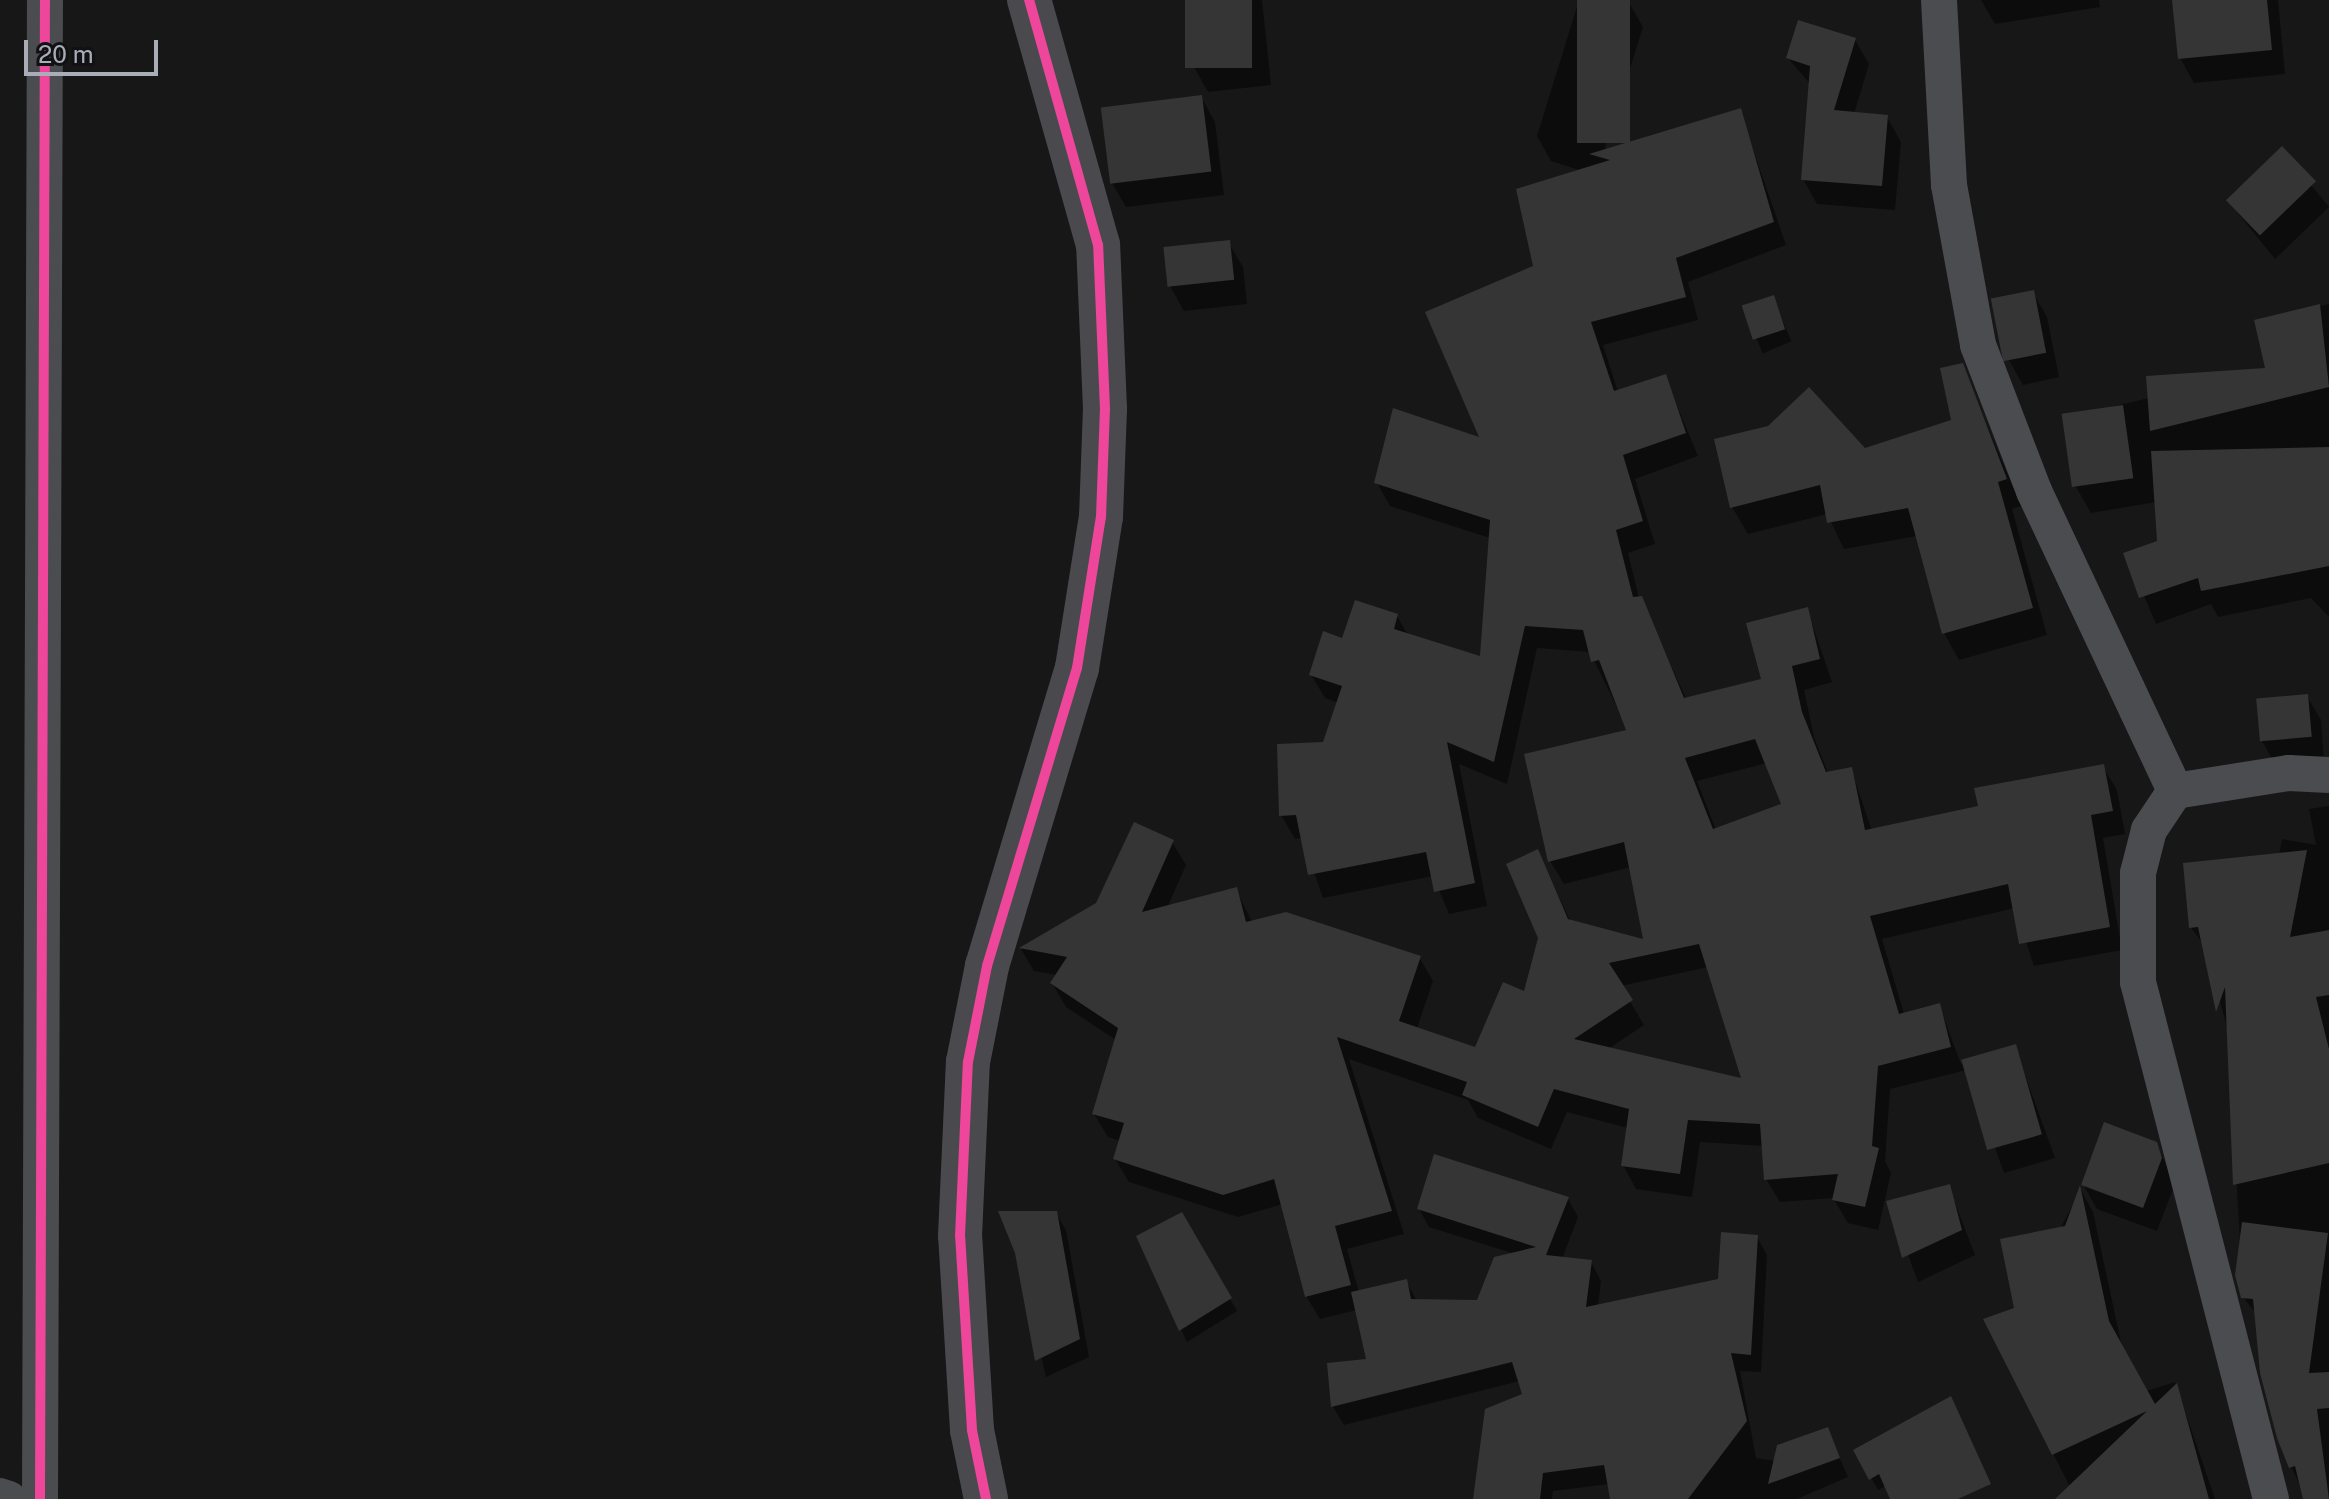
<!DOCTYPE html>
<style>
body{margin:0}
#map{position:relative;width:2329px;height:1499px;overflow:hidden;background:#171717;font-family:"Public Sans",sans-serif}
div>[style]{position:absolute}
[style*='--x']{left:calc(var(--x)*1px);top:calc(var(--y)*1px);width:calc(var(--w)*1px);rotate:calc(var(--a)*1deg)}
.shadow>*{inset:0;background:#0007;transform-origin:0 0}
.building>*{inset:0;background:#353536;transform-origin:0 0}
.street>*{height:36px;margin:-18px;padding:0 18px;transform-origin:18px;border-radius:18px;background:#4b4c50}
.secondary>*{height:44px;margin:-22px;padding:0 22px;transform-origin:22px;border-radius:22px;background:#4a4a4e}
.cycleway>*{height:10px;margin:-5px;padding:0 5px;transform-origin:5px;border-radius:5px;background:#ed469a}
span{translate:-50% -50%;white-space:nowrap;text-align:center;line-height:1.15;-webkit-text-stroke:6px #111113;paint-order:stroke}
.scale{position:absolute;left:24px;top:40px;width:134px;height:36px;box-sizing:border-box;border:4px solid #a8adb8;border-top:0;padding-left:10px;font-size:24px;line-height:28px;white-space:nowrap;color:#a8adb8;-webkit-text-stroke:6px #111113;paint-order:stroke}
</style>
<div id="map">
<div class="shadow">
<i style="clip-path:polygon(1187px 0,1262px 0,1271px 85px,1208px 92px,1194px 67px)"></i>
<i style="clip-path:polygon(evenodd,1579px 0,1629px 3px,1643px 27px,1604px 151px,1740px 111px,1786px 245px,1688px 282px,1698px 320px,1603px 345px,1618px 392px,1665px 377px,1698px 456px,1635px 479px,1655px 544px,1628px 553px,1639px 598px,1687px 700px,1763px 681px,1807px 609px,1832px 682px,1804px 690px,1814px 737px,1828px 773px,1851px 769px,1872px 831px,1980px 807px,2103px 767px,2117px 790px,2125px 834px,2103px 838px,2122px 950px,2034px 966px,2015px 908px,1882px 939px,1904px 1014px,1939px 1005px,1961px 1064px,2015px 1047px,2055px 1158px,2004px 1173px,1967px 1070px,1890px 1089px,1885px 1161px,1891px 1173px,1878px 1230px,1848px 1223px,1833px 1198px,1780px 1202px,1766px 1179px,1764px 1146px,1700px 1142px,1692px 1197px,1636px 1189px,1623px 1165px,1628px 1128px,1567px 1112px,1551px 1149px,1478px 1118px,1468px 1100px,1349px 1059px,1404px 1234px,1347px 1249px,1359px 1293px,1406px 1281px,1417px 1301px,1478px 1302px,1515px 1254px,1429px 1227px,1419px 1209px,1568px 1199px,1578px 1217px,1562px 1259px,1591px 1262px,1601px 1281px,1598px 1306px,1720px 1281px,1757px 1237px,1767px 1255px,1761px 1372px,1740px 1371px,1756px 1458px,1775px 1461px,1776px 1447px,1827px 1429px,1848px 1477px,1797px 1499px,1612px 1499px,1609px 1484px,1553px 1491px,1552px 1499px,1475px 1499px,1525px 1395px,1520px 1381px,1344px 1425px,1333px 1407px,1330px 1365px,1368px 1361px,1357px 1310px,1320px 1319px,1306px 1296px,1283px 1204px,1238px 1217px,1129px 1182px,1115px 1159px,1121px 1141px,1108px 1137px,1094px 1114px,1116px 1040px,1066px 1007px,1052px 983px,1057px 975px,1034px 971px,1021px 949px,1098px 905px,1172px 842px,1186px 865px,1167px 908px,1236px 889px,1252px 922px,1419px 957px,1433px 981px,1417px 1028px,1476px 1050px,1525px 993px,1540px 938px,1537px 852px,1571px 922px,1646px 941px,1631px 867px,1564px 884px,1550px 861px,1629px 732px,1590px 652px,1537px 648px,1507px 784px,1459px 764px,1487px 906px,1449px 914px,1433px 876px,1323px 898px,1302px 838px,1295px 839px,1281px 815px,1324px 744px,1339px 703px,1325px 698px,1311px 675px,1344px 640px,1397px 616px,1408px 635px,1482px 659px,1490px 538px,1390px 506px,1377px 483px,1483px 441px,1535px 268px,1582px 171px,1551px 161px,1537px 136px,1579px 0,1767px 763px,1784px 805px,1716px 830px,1697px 781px,1767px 763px,1579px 0,1708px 967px,1744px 1081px,1608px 1049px,1644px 1025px,1621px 986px,1708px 967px)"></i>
<i style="clip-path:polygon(1981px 0,2099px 0,2100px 7px,1995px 24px)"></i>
<i style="clip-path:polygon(2174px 0,2278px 0,2285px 74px,2194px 83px,2180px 58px)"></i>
<i style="clip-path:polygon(1855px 40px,1869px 64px,1854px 114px,1887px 117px,1901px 142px,1895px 210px,1817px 204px,1803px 179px,1811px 85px,1788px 58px)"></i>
<i style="clip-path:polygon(1201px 97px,1215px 122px,1224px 195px,1126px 207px,1112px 183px,1103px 110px)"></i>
<i style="clip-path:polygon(2282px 149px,2329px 207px,2275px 259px,2228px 201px)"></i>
<i style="clip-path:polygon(1228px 242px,1243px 267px,1247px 304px,1184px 311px,1170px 286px)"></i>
<i style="clip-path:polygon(2033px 293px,2047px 317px,2059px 377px,2023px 385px,2009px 360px)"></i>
<i style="left:1773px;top:298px;width:47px;height:31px;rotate:67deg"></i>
<i style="clip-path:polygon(2329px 304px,2329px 617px,2311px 598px,2218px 617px,2211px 604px,2156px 624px,2126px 554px,2159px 542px,2156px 502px,2091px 513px,2076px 487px,2064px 418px,2268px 370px,2256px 321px)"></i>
<i style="clip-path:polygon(1962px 366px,2021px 506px,2012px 509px,2047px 635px,1959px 660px,1944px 633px,1917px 536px,1844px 549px,1827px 514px,1748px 534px,1732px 507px,1954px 421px)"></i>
<i style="clip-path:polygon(2307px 696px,2321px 720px,2324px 762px,2276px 766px,2262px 741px)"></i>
<i style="clip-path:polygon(2329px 806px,2329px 1499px,2307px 1499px,2291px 1467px,2257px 1315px,2243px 1297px,2228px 1030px,2204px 945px,2191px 928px,2279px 855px,2282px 839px,2316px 845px,2309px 809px)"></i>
<i style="clip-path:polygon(2156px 1143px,2175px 1184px,2157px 1231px,2097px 1209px,2083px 1184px)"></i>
<i style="clip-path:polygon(1949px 1187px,1975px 1255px,1918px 1282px,1889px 1203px)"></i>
<i style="clip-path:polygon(2081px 1190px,2093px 1212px,2122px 1347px,2146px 1391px,2175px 1382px,2215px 1499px,2058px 1499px,2070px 1487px,2030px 1408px,2017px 1309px)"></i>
<i style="clip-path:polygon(1056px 1213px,1066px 1230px,1089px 1357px,1046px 1377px,1017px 1253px)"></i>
<i style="clip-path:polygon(1181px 1214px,1237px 1311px,1187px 1342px,1138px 1237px)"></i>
<i style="clip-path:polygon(1970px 1439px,1878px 1490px,1856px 1451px)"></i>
</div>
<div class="building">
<i style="left:1185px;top:0;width:67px;height:68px"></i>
<i style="left:1577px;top:0;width:53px;height:143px"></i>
<i style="clip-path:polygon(2172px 0,2267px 0,2272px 50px,2178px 59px)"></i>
<i style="clip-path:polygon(1798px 20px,1856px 38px,1834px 110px,1888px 115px,1882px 186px,1801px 180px,1810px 66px,1786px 58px)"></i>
<i style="left:1202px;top:95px;width:77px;height:102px;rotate:83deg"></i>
<i style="clip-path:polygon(evenodd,1741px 108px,1774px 222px,1676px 258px,1686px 297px,1591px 322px,1614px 391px,1666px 374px,1686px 433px,1623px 455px,1643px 521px,1616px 530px,1633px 597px,1642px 596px,1684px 698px,1761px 679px,1746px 623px,1808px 607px,1820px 659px,1792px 666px,1802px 712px,1826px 772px,1852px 767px,1865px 830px,1978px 806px,1974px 788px,2104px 764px,2113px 811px,2091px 815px,2110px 927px,2019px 944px,2008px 884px,1870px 916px,1899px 1014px,1940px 1003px,1951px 1047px,1878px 1066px,1872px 1146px,1879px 1148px,1865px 1207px,1832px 1200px,1838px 1174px,1764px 1180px,1760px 1124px,1688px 1120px,1680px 1174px,1621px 1166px,1629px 1109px,1554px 1089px,1538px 1127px,1462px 1095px,1467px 1082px,1337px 1037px,1392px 1211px,1335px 1226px,1351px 1285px,1305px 1297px,1274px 1179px,1223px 1195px,1113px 1159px,1124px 1123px,1092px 1114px,1118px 1028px,1050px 983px,1067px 957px,1019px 948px,1096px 903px,1134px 822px,1174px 840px,1142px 912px,1237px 887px,1246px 922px,1286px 912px,1421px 956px,1399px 1021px,1475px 1047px,1503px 982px,1524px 991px,1538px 938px,1506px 864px,1538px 849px,1568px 919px,1643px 939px,1624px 842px,1548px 862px,1524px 754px,1626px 730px,1599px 660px,1591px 662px,1583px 630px,1525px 626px,1494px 762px,1447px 742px,1475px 883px,1434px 892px,1426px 852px,1308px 875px,1296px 815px,1279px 816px,1277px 744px,1323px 742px,1342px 686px,1309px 675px,1323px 631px,1342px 638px,1355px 600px,1398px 614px,1394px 629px,1480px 656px,1490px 520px,1374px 483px,1393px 408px,1479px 437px,1425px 312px,1533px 266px,1516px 189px,1610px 160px,1589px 154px,1741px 108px,1755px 739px,1781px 804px,1713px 829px,1685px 758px,1755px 739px,1741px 108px,1699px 944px,1741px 1078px,1574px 1039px,1633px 1000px,1609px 963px,1699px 944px)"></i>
<i style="left:2282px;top:146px;width:49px;height:78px;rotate:46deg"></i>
<i style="left:1230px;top:240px;width:40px;height:67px;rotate:84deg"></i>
<i style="left:2034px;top:290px;width:64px;height:44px;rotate:79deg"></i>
<i style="left:1774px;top:295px;width:36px;height:34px;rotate:72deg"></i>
<i style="clip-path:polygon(2320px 304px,2329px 387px,2150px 431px,2146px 376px,2265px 368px,2254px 320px)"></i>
<i style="clip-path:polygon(1963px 363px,2007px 479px,1998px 482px,2033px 608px,1942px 634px,1908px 508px,1827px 523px,1820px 485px,1730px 508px,1714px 439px,1768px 426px,1809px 387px,1865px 448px,1951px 420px,1940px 368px)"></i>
<i style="left:2123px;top:405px;width:74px;height:62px;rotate:82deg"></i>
<i style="clip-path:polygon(2329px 447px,2329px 566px,2201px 591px,2198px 578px,2139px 598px,2123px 553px,2157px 541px,2151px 451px)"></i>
<i style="left:2308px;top:694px;width:43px;height:52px;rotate:85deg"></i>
<i style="clip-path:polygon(2307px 850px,2290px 937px,2329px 930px,2329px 995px,2316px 997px,2329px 1049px,2329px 1163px,2233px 1185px,2225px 987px,2216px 1012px,2198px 927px,2189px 928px,2183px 863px)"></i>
<i style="left:2016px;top:1044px;width:94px;height:57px;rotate:74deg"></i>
<i style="clip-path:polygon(2104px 1122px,2157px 1142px,2162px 1158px,2143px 1208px,2081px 1185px)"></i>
<i style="clip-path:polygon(1434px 1154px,1569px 1197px,1546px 1255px,1592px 1260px,1586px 1307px,1718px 1279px,1721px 1232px,1758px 1235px,1751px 1355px,1731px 1353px,1747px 1421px,1688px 1499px,1610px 1499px,1604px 1465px,1543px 1473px,1540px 1499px,1473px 1499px,1485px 1409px,1522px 1394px,1512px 1362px,1331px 1407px,1327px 1363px,1366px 1359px,1351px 1292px,1407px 1279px,1411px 1299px,1477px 1300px,1494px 1257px,1536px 1247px,1417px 1209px)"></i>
<i style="clip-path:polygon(1950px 1184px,1962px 1230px,1902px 1258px,1886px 1201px)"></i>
<i style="clip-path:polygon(2080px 1185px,2109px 1321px,2155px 1404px,2177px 1383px,2209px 1499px,2055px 1499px,2147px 1411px,2052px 1455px,1983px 1319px,2014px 1308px,2000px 1239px,2065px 1226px)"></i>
<i style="clip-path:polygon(998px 1211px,1057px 1211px,1080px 1339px,1035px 1361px,1015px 1253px)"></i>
<i style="clip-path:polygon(1182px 1212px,1232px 1298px,1179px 1331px,1136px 1236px)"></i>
<i style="clip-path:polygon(2242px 1222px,2328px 1233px,2309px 1373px,2329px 1372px,2329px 1408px,2317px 1409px,2329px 1499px,2303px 1499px,2295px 1466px,2289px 1468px,2277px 1438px,2260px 1373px,2253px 1299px,2241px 1298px,2235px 1275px)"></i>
<i style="clip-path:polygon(1951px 1396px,1991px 1484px,1958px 1499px,1890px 1499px,1879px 1474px,1869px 1480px,1853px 1450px)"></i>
<i style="clip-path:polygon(1828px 1427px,1840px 1458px,1768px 1484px,1777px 1445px)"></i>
</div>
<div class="street">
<i style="--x:1939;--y:0;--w:185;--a:86.9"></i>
<i style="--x:1949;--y:185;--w:163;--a:79.7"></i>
<i style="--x:1978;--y:345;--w:156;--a:69"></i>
<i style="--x:2034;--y:491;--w:331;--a:64.8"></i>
<i style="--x:0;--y:1496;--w:9;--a:18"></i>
<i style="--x:40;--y:1499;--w:1499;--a:-89.81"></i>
<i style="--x:2271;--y:1499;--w:534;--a:-104.43"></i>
<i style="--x:2138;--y:982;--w:109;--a:-90"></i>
<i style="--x:2138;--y:873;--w:44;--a:-75.7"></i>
<i style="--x:2149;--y:830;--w:47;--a:-56.3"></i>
<i style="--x:2175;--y:791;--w:115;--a:-9"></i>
<i style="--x:2289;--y:773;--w:40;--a:2.9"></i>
</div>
<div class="secondary">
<i style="--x:986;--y:1499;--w:70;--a:-101.5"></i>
<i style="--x:972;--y:1430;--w:194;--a:-93.5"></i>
<i style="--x:960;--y:1236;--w:174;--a:-87.4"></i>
<i style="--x:968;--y:1062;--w:98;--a:-78.8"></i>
<i style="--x:987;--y:966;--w:311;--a:-73.2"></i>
<i style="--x:1077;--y:668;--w:153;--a:-81"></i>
<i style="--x:1101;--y:517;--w:108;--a:-87.9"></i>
<i style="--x:1105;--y:409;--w:164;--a:-92.4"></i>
<i style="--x:1098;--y:245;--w:255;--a:-105.7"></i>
</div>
<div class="cycleway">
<i style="--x:40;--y:1499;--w:1499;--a:-89.81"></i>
<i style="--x:986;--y:1499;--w:70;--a:-101.5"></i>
<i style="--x:972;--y:1430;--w:194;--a:-93.5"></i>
<i style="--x:960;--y:1236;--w:174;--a:-87.4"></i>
<i style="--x:968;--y:1062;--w:98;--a:-78.8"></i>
<i style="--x:987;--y:966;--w:311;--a:-73.2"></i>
<i style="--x:1077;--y:668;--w:153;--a:-81"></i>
<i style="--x:1101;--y:517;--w:108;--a:-87.9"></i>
<i style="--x:1105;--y:409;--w:164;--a:-92.4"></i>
<i style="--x:1098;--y:245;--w:255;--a:-105.7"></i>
</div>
<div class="scale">20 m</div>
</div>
